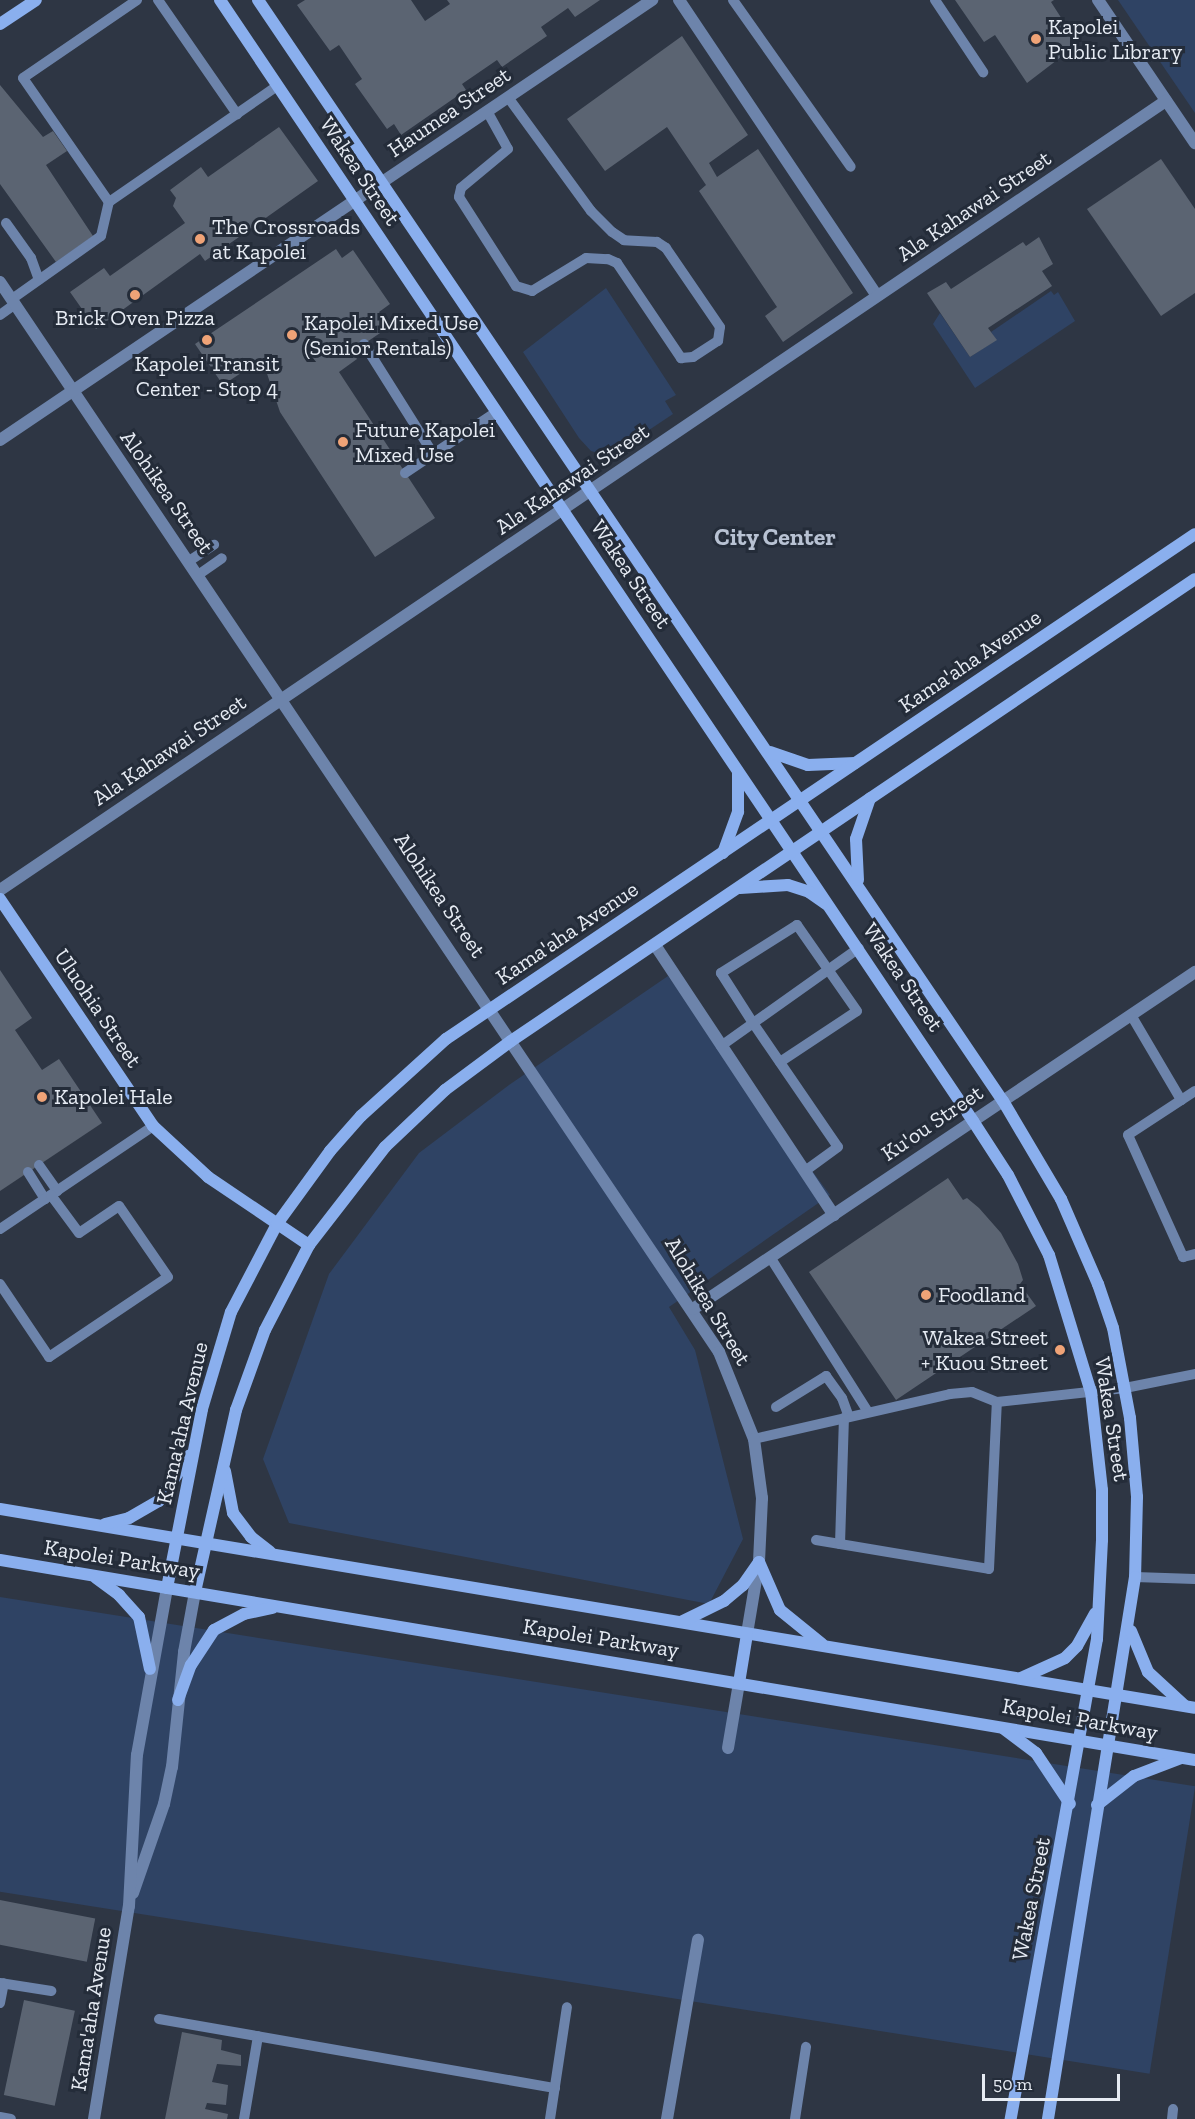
<!DOCTYPE html>
<style>
body{margin:0}
#map{position:relative;width:1195px;height:2119px;overflow:hidden;background:#2e3644;font-family:"Zilla Slab",serif}
div>[style]{position:absolute}
[style*='--x']{left:calc(var(--x)*1px);top:calc(var(--y)*1px);width:calc(var(--w)*1px);rotate:calc(var(--a)*1deg)}
.green>*{inset:0;background:#2f4364;transform-origin:0 0}
.building>*{inset:0;background:#5b6472;transform-origin:0 0}
.lane>*{height:10px;margin:-5px;padding:0 5px;transform-origin:5px;border-radius:5px;background:#6d84ab}
.street>*{height:12px;margin:-6px;padding:0 6px;transform-origin:6px;border-radius:6px;background:#6d84ab}
.secondary>*{height:12px;margin:-6px;padding:0 6px;transform-origin:6px;border-radius:6px;background:#8aafee}
.dots>*{width:16px;height:16px;translate:-50% -50%;box-sizing:border-box;border:3px solid #242c39;border-radius:50%}
span{translate:-50% -50%;white-space:nowrap;text-align:center;line-height:1.15;-webkit-text-stroke:6px #242c39;paint-order:stroke}
.poi-label{font-size:22px;color:#e6ebf3}
.left{translate:0 -50%;text-align:left}
.right{translate:-100% -50%;text-align:right}
.street-label{font-size:22px;color:#e6ebf3}
.neighbourhood-label{font-size:24px;color:#b8c2d3;font-weight:700}
.scale{position:absolute;left:982px;top:2074px;width:138px;height:27px;box-sizing:border-box;border:3px solid #e6ebf3;border-top:0;padding-left:8px;font-size:18px;line-height:21px;white-space:nowrap;color:#e6ebf3;-webkit-text-stroke:4px #242c39;paint-order:stroke}
</style>
<div id="map">
<div class="green">
<i style="clip-path:polygon(1118px 0,1195px 0,1195px 113px)"></i>
<i style="clip-path:polygon(606px 288px,676px 395px,665px 401px,673px 414px,616px 452px,605px 455px,591px 451px,579px 438px,523px 352px)"></i>
<i style="clip-path:polygon(1051px 291px,1054px 295px,1058px 292px,1075px 321px,975px 388px,933px 324px,940px 313px,970px 357px,996px 340px,991px 332px)"></i>
<i style="clip-path:polygon(668px 976px,830px 1195px,669px 1307px,695px 1350px,743px 1539px,709px 1604px,289px 1523px,263px 1459px,329px 1274px,419px 1153px,509px 1085px)"></i>
<i style="left:0;top:1597px;width:1210px;height:291px;rotate:9deg"></i>
</div>
<div class="building">
<i style="clip-path:polygon(305px 0,411px 0,425px 21px,450px 4px,447px 0,600px 0,575px 17px,568px 8px,541px 27px,547px 36px,502px 67px,497px 60px,462px 84px,466px 90px,401px 135px,394px 124px,387px 129px,355px 84px,362px 79px,339px 45px,330px 51px,297px 5px)"></i>
<i style="clip-path:polygon(955px 0,1054px 0,1051px 2px,1078px 44px,1027px 83px,995px 35px,984px 42px)"></i>
<i style="clip-path:polygon(682px 36px,748px 135px,709px 163px,717px 177px,758px 149px,853px 293px,783px 342px,765px 316px,777px 307px,699px 191px,706px 185px,667px 127px,605px 171px,567px 119px)"></i>
<i style="clip-path:polygon(0 85px,43px 137px,53px 131px,67px 151px,46px 165px,93px 236px,56px 262px,0 184px)"></i>
<i style="clip-path:polygon(279px 127px,318px 181px,205px 261px,200px 254px,96px 329px,70px 292px,104px 268px,110px 276px,185px 223px,173px 206px,176px 198px,170px 190px,201px 167px,208px 177px)"></i>
<i style="clip-path:polygon(1161px 159px,1195px 209px,1195px 293px,1161px 316px,1087px 209px)"></i>
<i style="clip-path:polygon(1039px 237px,1053px 264px,1042px 271px,1052px 286px,988px 328px,997px 340px,970px 357px,927px 293px,946px 282px,951px 289px,1023px 242px,1026px 246px)"></i>
<i style="clip-path:polygon(336px 249px,342px 258px,353px 250px,390px 304px,379px 312px,389px 327px,352px 352px,357px 359px,339px 372px,435px 518px,375px 557px,280px 412px,262px 359px,223px 385px,195px 344px)"></i>
<i style="clip-path:polygon(0 970px,32px 1018px,15px 1030px,42px 1070px,59px 1059px,102px 1123px,0 1191px)"></i>
<i style="clip-path:polygon(948px 1178px,963px 1200px,967px 1198px,979px 1208px,1001px 1233px,1018px 1264px,1023px 1280px,1020px 1284px,1036px 1306px,896px 1400px,809px 1272px)"></i>
<i style="left:0;top:1900px;width:97px;height:44px;rotate:11deg"></i>
<i style="left:24px;top:2000px;width:52px;height:97px;rotate:12deg"></i>
<i style="clip-path:polygon(182px 2032px,222px 2040px,221px 2050px,241px 2055px,241px 2066px,217px 2064px,212px 2082px,228px 2085px,226px 2105px,207px 2103px,205px 2109px,228px 2114px,227px 2119px,165px 2119px)"></i>
</div>
<div class="lane">
<i style="--x:137;--y:0;--w:138;--a:145.6"></i>
<i style="--x:23;--y:78;--w:151;--a:55.3"></i>
<i style="--x:109;--y:202;--w:204;--a:-34.6"></i>
<i style="--x:158;--y:0;--w:139;--a:55.3"></i>
<i style="--x:733;--y:0;--w:204;--a:54.8"></i>
<i style="--x:935;--y:0;--w:87;--a:56.3"></i>
<i style="--x:487;--y:111;--w:43;--a:61.1"></i>
<i style="--x:508;--y:149;--w:61;--a:140.3"></i>
<i style="--x:461;--y:188;--w:9;--a:103"></i>
<i style="--x:459;--y:197;--w:106;--a:57.4"></i>
<i style="--x:516;--y:286;--w:17;--a:17"></i>
<i style="--x:532;--y:291;--w:63;--a:-31.4"></i>
<i style="--x:586;--y:258;--w:22;--a:3"></i>
<i style="--x:608;--y:259;--w:10;--a:24"></i>
<i style="--x:617;--y:263;--w:115;--a:56"></i>
<i style="--x:681;--y:358;--w:12;--a:-5"></i>
<i style="--x:693;--y:357;--w:30;--a:-33"></i>
<i style="--x:718;--y:341;--w:14;--a:-82"></i>
<i style="--x:720;--y:327;--w:96;--a:-124.4"></i>
<i style="--x:666;--y:248;--w:11;--a:-146"></i>
<i style="--x:657;--y:242;--w:33;--a:-177"></i>
<i style="--x:624;--y:240;--w:14;--a:-146"></i>
<i style="--x:612;--y:232;--w:30;--a:-135"></i>
<i style="--x:591;--y:211;--w:141;--a:-126.1"></i>
<i style="--x:6;--y:223;--w:43;--a:54.5"></i>
<i style="--x:31;--y:258;--w:23;--a:70"></i>
<i style="--x:12;--y:299;--w:109;--a:-35.3"></i>
<i style="--x:101;--y:236;--w:35;--a:-77"></i>
<i style="--x:0;--y:315;--w:19;--a:-36"></i>
<i style="--x:364;--y:344;--w:131;--a:57.8"></i>
<i style="--x:405;--y:473;--w:110;--a:-33.8"></i>
<i style="--x:189;--y:561;--w:30;--a:-33"></i>
<i style="--x:198;--y:575;--w:29;--a:-35"></i>
<i style="--x:1131;--y:1015;--w:99;--a:59.5"></i>
<i style="--x:721;--y:1046;--w:169;--a:-35.4"></i>
<i style="--x:780;--y:1062;--w:92;--a:-33.5"></i>
<i style="--x:857;--y:1011;--w:105;--a:-124.9"></i>
<i style="--x:797;--y:925;--w:90;--a:147.7"></i>
<i style="--x:721;--y:973;--w:59;--a:57.4"></i>
<i style="--x:753;--y:1023;--w:150;--a:55.6"></i>
<i style="--x:838;--y:1147;--w:41;--a:144"></i>
<i style="--x:1195;--y:1091;--w:80;--a:146.7"></i>
<i style="--x:1128;--y:1135;--w:134;--a:65.7"></i>
<i style="--x:1183;--y:1257;--w:12;--a:-14"></i>
<i style="--x:39;--y:1165;--w:32;--a:55"></i>
<i style="--x:28;--y:1172;--w:32;--a:58"></i>
<i style="--x:0;--y:1229;--w:184;--a:-33.9"></i>
<i style="--x:770;--y:1257;--w:183;--a:57.7"></i>
<i style="--x:0;--y:1284;--w:88;--a:56.1"></i>
<i style="--x:49;--y:1357;--w:143;--a:-33.9"></i>
<i style="--x:168;--y:1277;--w:86;--a:-124.6"></i>
<i style="--x:119;--y:1206;--w:48;--a:146"></i>
<i style="--x:79;--y:1233;--w:47;--a:-126.4"></i>
<i style="--x:776;--y:1407;--w:59;--a:-31.8"></i>
<i style="--x:826;--y:1376;--w:27;--a:54"></i>
<i style="--x:842;--y:1398;--w:20;--a:70"></i>
<i style="--x:754;--y:1439;--w:201;--a:-12.9"></i>
<i style="--x:950;--y:1394;--w:22;--a:-5"></i>
<i style="--x:972;--y:1392;--w:27;--a:22"></i>
<i style="--x:997;--y:1402;--w:129;--a:-6.2"></i>
<i style="--x:1125;--y:1388;--w:71;--a:-11.3"></i>
<i style="--x:816;--y:1540;--w:175;--a:9.5"></i>
<i style="--x:989;--y:1569;--w:167;--a:-87.3"></i>
<i style="--x:840;--y:1544;--w:126;--a:-88.2"></i>
<i style="--x:1135;--y:1577;--w:60;--a:1.9"></i>
<i style="--x:0;--y:1983;--w:52;--a:8.9"></i>
<i style="--x:0;--y:2003;--w:20;--a:-79"></i>
<i style="--x:159;--y:2019;--w:402;--a:9.9"></i>
<i style="--x:0;--y:2117;--w:11;--a:10"></i>
<i style="--x:244;--y:2119;--w:84;--a:-80.4"></i>
<i style="--x:550;--y:2119;--w:113;--a:-81.4"></i>
<i style="--x:795;--y:2119;--w:73;--a:-81.3"></i>
<i style="--x:1172;--y:2119;--w:10;--a:-84"></i>
</div>
<div class="street">
<i style="--x:679;--y:0;--w:356;--a:56.2"></i>
<i style="--x:1098;--y:0;--w:173;--a:55.9"></i>
<i style="--x:0;--y:282;--w:1289;--a:56.1"></i>
<i style="--x:719;--y:1352;--w:94;--a:68.1"></i>
<i style="--x:754;--y:1439;--w:60;--a:82.3"></i>
<i style="--x:762;--y:1498;--w:64;--a:92.7"></i>
<i style="--x:759;--y:1562;--w:73;--a:99.5"></i>
<i style="--x:0;--y:440;--w:787;--a:-34.01"></i>
<i style="--x:0;--y:890;--w:1408;--a:-34.09"></i>
<i style="--x:655;--y:945;--w:324;--a:56.5"></i>
<i style="--x:693;--y:1309;--w:605;--a:-33.87"></i>
<i style="--x:728;--y:1748;--w:66;--a:-80.4"></i>
<i style="--x:133;--y:1893;--w:94;--a:-70.8"></i>
<i style="--x:164;--y:1804;--w:38;--a:-78"></i>
<i style="--x:172;--y:1767;--w:116;--a:-84"></i>
<i style="--x:184;--y:1652;--w:61;--a:-79.6"></i>
<i style="--x:94;--y:2119;--w:216;--a:-80.7"></i>
<i style="--x:129;--y:1906;--w:151;--a:-87"></i>
<i style="--x:137;--y:1755;--w:170;--a:-79.8"></i>
<i style="--x:667;--y:2119;--w:182;--a:-80.2"></i>
</div>
<div class="secondary">
<i style="--x:220;--y:0;--w:1350;--a:56.11"></i>
<i style="--x:973;--y:1121;--w:64;--a:57.1"></i>
<i style="--x:1008;--y:1175;--w:90;--a:62.9"></i>
<i style="--x:1049;--y:1255;--w:143;--a:73"></i>
<i style="--x:1091;--y:1392;--w:99;--a:83.6"></i>
<i style="--x:1102;--y:1490;--w:50;--a:90"></i>
<i style="--x:1102;--y:1540;--w:99;--a:92.9"></i>
<i style="--x:1097;--y:1639;--w:488;--a:100.2"></i>
<i style="--x:258;--y:0;--w:1329;--a:55.92"></i>
<i style="--x:1003;--y:1101;--w:114;--a:59.4"></i>
<i style="--x:1061;--y:1199;--w:93;--a:66.5"></i>
<i style="--x:1098;--y:1284;--w:46;--a:71.2"></i>
<i style="--x:1113;--y:1328;--w:92;--a:79.3"></i>
<i style="--x:1130;--y:1418;--w:79;--a:84.9"></i>
<i style="--x:1137;--y:1497;--w:80;--a:91.4"></i>
<i style="--x:1135;--y:1577;--w:549;--a:99.12"></i>
<i style="--x:0;--y:24;--w:43;--a:-33.7"></i>
<i style="--x:770;--y:752;--w:40;--a:18.9"></i>
<i style="--x:808;--y:765;--w:47;--a:-2.4"></i>
<i style="--x:723;--y:853;--w:44;--a:-69.9"></i>
<i style="--x:738;--y:812;--w:40;--a:-90"></i>
<i style="--x:858;--y:880;--w:41;--a:-92.8"></i>
<i style="--x:856;--y:839;--w:43;--a:-71.1"></i>
<i style="--x:740;--y:888;--w:48;--a:-3.6"></i>
<i style="--x:788;--y:885;--w:22;--a:18"></i>
<i style="--x:809;--y:892;--w:21;--a:35"></i>
<i style="--x:0;--y:899;--w:274;--a:56"></i>
<i style="--x:153;--y:1126;--w:75;--a:42.8"></i>
<i style="--x:208;--y:1177;--w:122;--a:34"></i>
<i style="--x:225;--y:1471;--w:43;--a:79.2"></i>
<i style="--x:233;--y:1513;--w:30;--a:53"></i>
<i style="--x:251;--y:1537;--w:24;--a:38"></i>
<i style="--x:0;--y:1509;--w:1211;--a:9.45"></i>
<i style="--x:105;--y:1524;--w:25;--a:-14"></i>
<i style="--x:129;--y:1518;--w:34;--a:-30"></i>
<i style="--x:159;--y:1501;--w:55;--a:-56"></i>
<i style="--x:0;--y:1560;--w:1212;--a:9.5"></i>
<i style="--x:759;--y:1562;--w:52;--a:66.4"></i>
<i style="--x:780;--y:1610;--w:54;--a:39"></i>
<i style="--x:96;--y:1578;--w:29;--a:36"></i>
<i style="--x:119;--y:1595;--w:30;--a:48"></i>
<i style="--x:139;--y:1617;--w:53;--a:78.1"></i>
<i style="--x:167;--y:1588;--w:182;--a:-78.9"></i>
<i style="--x:202;--y:1409;--w:101;--a:-73.4"></i>
<i style="--x:231;--y:1312;--w:99;--a:-62.4"></i>
<i style="--x:277;--y:1224;--w:90;--a:-54"></i>
<i style="--x:330;--y:1151;--w:47;--a:-48.5"></i>
<i style="--x:361;--y:1116;--w:115;--a:-42.2"></i>
<i style="--x:446;--y:1039;--w:903;--a:-33.99"></i>
<i style="--x:195;--y:1592;--w:187;--a:-77.3"></i>
<i style="--x:236;--y:1410;--w:85;--a:-70.1"></i>
<i style="--x:265;--y:1330;--w:96;--a:-62.6"></i>
<i style="--x:309;--y:1245;--w:124;--a:-52.2"></i>
<i style="--x:385;--y:1147;--w:83;--a:-43.5"></i>
<i style="--x:445;--y:1090;--w:82;--a:-36.6"></i>
<i style="--x:511;--y:1041;--w:825;--a:-34.04"></i>
<i style="--x:681;--y:1622;--w:48;--a:-26"></i>
<i style="--x:724;--y:1601;--w:25;--a:-40"></i>
<i style="--x:743;--y:1585;--w:28;--a:-55"></i>
<i style="--x:1131;--y:1631;--w:44;--a:67.5"></i>
<i style="--x:1148;--y:1672;--w:49;--a:42.5"></i>
<i style="--x:1021;--y:1678;--w:48;--a:-24.4"></i>
<i style="--x:1065;--y:1658;--w:17;--a:-45"></i>
<i style="--x:1077;--y:1646;--w:37;--a:-61"></i>
<i style="--x:739;--y:1683;--w:50;--a:-80.7"></i>
<i style="--x:178;--y:1700;--w:37;--a:-70"></i>
<i style="--x:191;--y:1665;--w:42;--a:-56.7"></i>
<i style="--x:214;--y:1630;--w:34;--a:-28"></i>
<i style="--x:244;--y:1614;--w:29;--a:-12"></i>
<i style="--x:1004;--y:1729;--w:40;--a:37"></i>
<i style="--x:1036;--y:1753;--w:61;--a:56.3"></i>
<i style="--x:1097;--y:1805;--w:47;--a:-38.1"></i>
<i style="--x:1134;--y:1776;--w:50;--a:-21"></i>
</div>
<div class="dots">
<i style="left:1036px;top:39px;background:#efa377"></i>
<i style="left:200px;top:239px;background:#efa377"></i>
<i style="left:135px;top:295px;background:#efa377"></i>
<i style="left:292px;top:335px;background:#efa377"></i>
<i style="left:207px;top:340px;background:#efa377"></i>
<i style="left:343px;top:442px;background:#efa377"></i>
<i style="left:42px;top:1097px;background:#efa377"></i>
<i style="left:926px;top:1295px;background:#efa377"></i>
<i style="left:1060px;top:1350px;background:#efa377"></i>
</div>
<div class="poi-label">
<span class="left" style="left:1048px;top:39px">Kapolei<br>Public Library</span>
<span class="left" style="left:212px;top:239px">The Crossroads<br>at Kapolei</span>
<span style="left:135px;top:318px">Brick Oven Pizza</span>
<span class="left" style="left:304px;top:335px">Kapolei Mixed Use<br>(Senior Rentals)</span>
<span style="left:207px;top:376px">Kapolei Transit<br>Center - Stop 4</span>
<span class="left" style="left:355px;top:442px">Future Kapolei<br>Mixed Use</span>
<span class="left" style="left:54px;top:1097px">Kapolei Hale</span>
<span class="left" style="left:938px;top:1295px">Foodland</span>
<span class="right" style="left:1048px;top:1350px">Wakea Street<br>+ Kuou Street</span>
</div>
<div class="street-label">
<span style="left:449px;top:112px;rotate:-34deg">Haumea Street</span>
<span style="left:360px;top:171px;rotate:56deg">Wakea Street</span>
<span style="left:974px;top:206px;rotate:-34deg">Ala Kahawai Street</span>
<span style="left:572px;top:479px;rotate:-34deg">Ala Kahawai Street</span>
<span style="left:167px;top:492px;rotate:55deg">Alohikea Street</span>
<span style="left:631px;top:574px;rotate:56deg">Wakea Street</span>
<span style="left:970px;top:661px;rotate:-34deg">Kama'aha Avenue</span>
<span style="left:169px;top:750px;rotate:-34deg">Ala Kahawai Street</span>
<span style="left:440px;top:895px;rotate:56deg">Alohikea Street</span>
<span style="left:567px;top:933px;rotate:-34deg">Kama'aha Avenue</span>
<span style="left:903px;top:977px;rotate:56deg">Wakea Street</span>
<span style="left:98px;top:1008px;rotate:56deg">Uluohia Street</span>
<span style="left:932px;top:1123px;rotate:-34deg">Ku'ou Street</span>
<span style="left:708px;top:1301px;rotate:59deg">Alohikea Street</span>
<span style="left:1112px;top:1419px;rotate:81deg">Wakea Street</span>
<span style="left:182px;top:1423px;rotate:-77deg">Kama'aha Avenue</span>
<span style="left:122px;top:1559px;rotate:9deg">Kapolei Parkway</span>
<span style="left:601px;top:1638px;rotate:9deg">Kapolei Parkway</span>
<span style="left:1080px;top:1719px;rotate:10deg">Kapolei Parkway</span>
<span style="left:1031px;top:1899px;rotate:-79deg">Wakea Street</span>
<span style="left:91px;top:2009px;rotate:-81deg">Kama'aha Avenue</span>
</div>
<div class="neighbourhood-label">
<span style="left:775px;top:537px">City Center</span>
</div>
<div class="scale">50 m</div>
</div>
